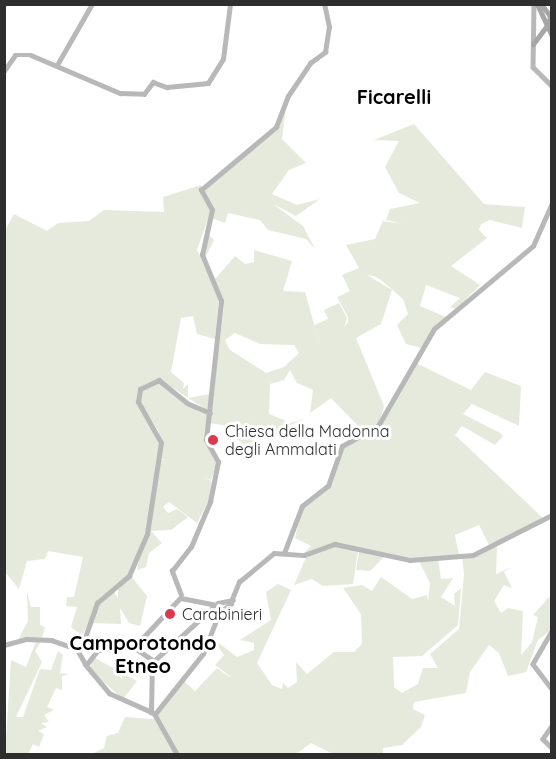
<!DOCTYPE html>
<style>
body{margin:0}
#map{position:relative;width:556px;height:759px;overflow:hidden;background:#fff;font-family:Quicksand,sans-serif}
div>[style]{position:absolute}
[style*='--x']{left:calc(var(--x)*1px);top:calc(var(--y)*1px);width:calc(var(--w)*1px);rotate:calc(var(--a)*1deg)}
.green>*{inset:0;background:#e5eadc}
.secondary>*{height:4.5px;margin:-2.25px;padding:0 2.25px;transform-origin:2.25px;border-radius:2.25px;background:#b8b8b8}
.primary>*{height:5px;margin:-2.5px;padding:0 2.5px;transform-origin:2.5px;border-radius:2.5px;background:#a6a6a6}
.dots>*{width:16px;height:16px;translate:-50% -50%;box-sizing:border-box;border:3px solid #fff;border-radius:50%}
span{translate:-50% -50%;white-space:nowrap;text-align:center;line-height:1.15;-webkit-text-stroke:6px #fff;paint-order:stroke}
.poi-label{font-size:16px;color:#2e2e2e}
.left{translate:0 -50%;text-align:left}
.quarter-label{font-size:20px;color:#000;font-weight:700}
.frame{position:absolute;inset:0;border:6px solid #2e2e2e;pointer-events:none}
</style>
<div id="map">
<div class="green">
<i style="clip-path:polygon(286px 106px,282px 139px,306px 163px,289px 170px,272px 194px,297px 205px,320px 199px,296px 216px,273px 204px,303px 226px,315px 249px,306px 239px,268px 230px,260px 220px,228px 213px,225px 223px,211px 218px,202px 190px,274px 132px)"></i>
<i style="clip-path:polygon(evenodd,414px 124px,484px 204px,525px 207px,522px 228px,490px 220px,481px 224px,479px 230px,487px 238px,451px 266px,480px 285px,456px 309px,450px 307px,460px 298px,426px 285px,420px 306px,446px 317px,422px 348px,406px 344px,397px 325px,408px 314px,403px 299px,381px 280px,374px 276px,367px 275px,392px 290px,381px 324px,356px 338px,384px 406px,379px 423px,364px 432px,331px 398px,310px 413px,313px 390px,297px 383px,290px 370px,284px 380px,270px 384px,269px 414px,291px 423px,307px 418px,245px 445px,235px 438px,234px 427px,210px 423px,224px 306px,203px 257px,207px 233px,214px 240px,205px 258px,215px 279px,235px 256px,245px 264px,254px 262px,254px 250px,292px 261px,283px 291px,305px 292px,321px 349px,314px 325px,328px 319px,324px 310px,339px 303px,347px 318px,344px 327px,348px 322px,348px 317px,337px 297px,350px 291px,342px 275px,359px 268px,346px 245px,375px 239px,383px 221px,403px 224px,386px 220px,390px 209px,420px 203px,399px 193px,385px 167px,399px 141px,374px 140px,414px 124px,235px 333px,260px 344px,294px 345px,299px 353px,284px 367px,266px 373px,230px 350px,225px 340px,235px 333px)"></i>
<i style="clip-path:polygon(201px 185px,211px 210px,197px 250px,219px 298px,215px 339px,197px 334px,193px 316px,181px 318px,171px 372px,184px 383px,183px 389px,188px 384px,188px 398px,210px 394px,207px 410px,159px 379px,138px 390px,160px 446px,146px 530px,130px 574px,101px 597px,79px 642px,79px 633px,71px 627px,77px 607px,66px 606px,67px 597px,74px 597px,83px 557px,48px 551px,45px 559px,27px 561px,19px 589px,5px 572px,4px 232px,14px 214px,47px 231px,58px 223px,89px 221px,104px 210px,164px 212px,163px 197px)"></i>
<i style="clip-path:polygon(416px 363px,471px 390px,485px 372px,521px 386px,519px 426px,472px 404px,463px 414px,500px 433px,503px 436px,495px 445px,462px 426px,455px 435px,543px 518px,490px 547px,479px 525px,455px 535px,459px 555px,413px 559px,335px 543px,303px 554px,311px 546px,295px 538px,302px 508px,325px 490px,343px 446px,374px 429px)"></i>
<i style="clip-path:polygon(156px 381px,208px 414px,206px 444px,217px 464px,211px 480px,205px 477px,211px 481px,211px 496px,197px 523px,169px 502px,163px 507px,168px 513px,177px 509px,188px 517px,171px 530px,151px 531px,162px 543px,149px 553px,146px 567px,137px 570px,160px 460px,168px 459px,160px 459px,159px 432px,139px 401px,143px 385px)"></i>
<i style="clip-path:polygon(335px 545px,358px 551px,353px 584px,323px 586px,312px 579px,294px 585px,307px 555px)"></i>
<i style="clip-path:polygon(497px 546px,496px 574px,511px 567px,504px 572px,512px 588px,504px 585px,494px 601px,501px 613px,508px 608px,523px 611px,521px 655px,532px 642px,538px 617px,533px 615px,551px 595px,551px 630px,538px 640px,526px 672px,508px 676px,499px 653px,489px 645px,470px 672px,466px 693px,414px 702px,413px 709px,425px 715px,421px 727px,402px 745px,383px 748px,383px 754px,333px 754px,311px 743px,296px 754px,178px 754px,156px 716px,183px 680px,195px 691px,217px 668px,225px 674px,233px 678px,215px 665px,224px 655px,211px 637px,237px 657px,254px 650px,254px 643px,240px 640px,271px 620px,266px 592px,278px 584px,291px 590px,257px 663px,272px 685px,282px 689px,283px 683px,288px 688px,297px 682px,296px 662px,307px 674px,334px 652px,354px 652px,362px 644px,361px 614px,343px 588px,362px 585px,372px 591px,381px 577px,412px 599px,427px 595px,428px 601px,430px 583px,419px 561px,438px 559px,441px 579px,453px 578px,441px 597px,455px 606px,454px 594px,461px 588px,458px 625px,422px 656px,393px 657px,394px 687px,402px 693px,418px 684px,423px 668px,438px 668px,430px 654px,459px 629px,464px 574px,462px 557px)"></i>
<i style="clip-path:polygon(359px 552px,362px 551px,385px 556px,370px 571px,356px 570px)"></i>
<i style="clip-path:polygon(131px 576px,147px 596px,140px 626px,129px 623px,120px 608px,121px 624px,91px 623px,97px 605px,115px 590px,115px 594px,118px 598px,118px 588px)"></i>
<i style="clip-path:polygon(27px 592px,31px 607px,40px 607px,40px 625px,45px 627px,42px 638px,18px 640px,28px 621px)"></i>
<i style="clip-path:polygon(37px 639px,42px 640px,35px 651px,42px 662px,16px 717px,23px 717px,40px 669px,51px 670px,58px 651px,63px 655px,60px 673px,69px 674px,62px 676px,62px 690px,56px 688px,47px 707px,54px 710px,44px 715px,49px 722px,41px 723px,47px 727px,38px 731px,44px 734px,39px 747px,33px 744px,28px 754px,5px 754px,11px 660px,26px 667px)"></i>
<i style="clip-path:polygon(93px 657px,137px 681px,123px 699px,90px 670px)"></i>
<i style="clip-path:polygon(125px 717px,154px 719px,176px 754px,92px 754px,104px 748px,107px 736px,118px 733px)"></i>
</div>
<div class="secondary">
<i style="--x:534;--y:4;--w:63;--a:90.9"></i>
<i style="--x:533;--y:67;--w:27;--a:45"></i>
<i style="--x:57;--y:65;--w:70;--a:-60.2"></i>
<i style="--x:4;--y:71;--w:19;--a:-55"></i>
<i style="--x:15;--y:55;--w:16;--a:0"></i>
<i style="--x:31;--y:55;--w:97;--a:23.1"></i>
<i style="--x:120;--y:93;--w:24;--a:2"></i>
<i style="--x:144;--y:94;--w:15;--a:-53"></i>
<i style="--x:153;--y:82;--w:15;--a:20"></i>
<i style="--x:167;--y:87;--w:41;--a:-5.6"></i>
<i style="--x:208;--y:83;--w:28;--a:-58"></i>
<i style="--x:223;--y:59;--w:55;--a:-82.7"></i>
<i style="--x:284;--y:553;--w:50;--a:-69"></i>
<i style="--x:302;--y:506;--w:33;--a:-38"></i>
<i style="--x:328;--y:486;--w:42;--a:-70.7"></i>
<i style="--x:342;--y:446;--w:41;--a:-29.1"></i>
<i style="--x:378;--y:426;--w:112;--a:-60"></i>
<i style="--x:434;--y:329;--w:129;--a:-40"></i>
<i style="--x:533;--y:246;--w:47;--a:-66.2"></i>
<i style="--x:181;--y:595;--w:26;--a:-111"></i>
<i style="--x:172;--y:571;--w:31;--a:-52"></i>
<i style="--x:191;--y:547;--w:49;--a:-67.1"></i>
<i style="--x:210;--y:502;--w:41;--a:-78.7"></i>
<i style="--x:218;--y:462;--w:25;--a:-119"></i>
<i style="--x:206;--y:440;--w:140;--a:-83.8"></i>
<i style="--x:221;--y:301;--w:50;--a:-112.4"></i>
<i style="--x:202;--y:255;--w:46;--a:-77.5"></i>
<i style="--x:212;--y:210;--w:23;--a:-119"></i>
<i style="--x:201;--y:190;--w:98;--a:-40"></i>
<i style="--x:276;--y:127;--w:33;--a:-69"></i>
<i style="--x:288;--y:96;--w:40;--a:-56"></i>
<i style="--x:310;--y:63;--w:19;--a:-36"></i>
<i style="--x:325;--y:52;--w:25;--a:-81"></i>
<i style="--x:329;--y:27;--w:24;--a:-102"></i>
<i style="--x:181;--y:598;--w:36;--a:11"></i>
<i style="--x:230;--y:604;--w:24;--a:-68"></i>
<i style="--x:239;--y:582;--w:45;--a:-39.6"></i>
<i style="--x:274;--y:553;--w:30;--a:4"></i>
<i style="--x:304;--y:555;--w:33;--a:-20"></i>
<i style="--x:335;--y:544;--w:77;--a:12"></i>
<i style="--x:410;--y:560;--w:63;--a:-4.5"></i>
<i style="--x:473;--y:555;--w:89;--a:-26.9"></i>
<i style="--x:552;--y:631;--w:38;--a:120"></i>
<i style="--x:533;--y:664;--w:31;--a:53"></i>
<i style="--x:4;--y:645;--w:23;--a:-15"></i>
<i style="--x:26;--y:639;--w:25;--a:2"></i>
<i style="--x:51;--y:640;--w:28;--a:19"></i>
<i style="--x:77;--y:649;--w:16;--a:60"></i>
<i style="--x:135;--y:646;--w:66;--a:-46.8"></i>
<i style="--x:81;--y:649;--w:49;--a:-70.8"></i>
<i style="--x:97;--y:603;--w:42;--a:-40.2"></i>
<i style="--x:129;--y:576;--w:46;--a:-66.8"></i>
<i style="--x:147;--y:534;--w:92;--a:-81.3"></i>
<i style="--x:161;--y:443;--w:47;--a:-119.3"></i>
<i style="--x:138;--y:402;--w:13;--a:-81"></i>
<i style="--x:140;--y:389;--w:21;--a:-25"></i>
<i style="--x:159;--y:380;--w:36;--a:39"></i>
<i style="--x:187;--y:403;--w:25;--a:23"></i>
<i style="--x:203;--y:654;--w:44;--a:-68.7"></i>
<i style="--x:219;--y:613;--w:15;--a:-37"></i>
<i style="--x:85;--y:664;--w:38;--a:50"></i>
<i style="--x:109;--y:693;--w:49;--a:24"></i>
<i style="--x:154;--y:713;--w:47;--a:60.7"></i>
<i style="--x:87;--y:664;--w:18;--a:-52"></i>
<i style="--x:98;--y:650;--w:34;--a:-7"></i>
<i style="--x:132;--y:646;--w:27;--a:34"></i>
<i style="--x:154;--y:661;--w:86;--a:-42.2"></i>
<i style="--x:218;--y:603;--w:15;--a:-11"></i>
<i style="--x:151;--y:713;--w:52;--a:-88.9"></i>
<i style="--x:155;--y:714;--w:75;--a:-51.5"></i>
<i style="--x:552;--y:726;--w:16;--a:125"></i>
<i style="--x:543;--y:739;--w:13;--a:45"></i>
</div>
<div class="primary">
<i style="--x:537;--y:4;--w:35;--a:65"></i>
<i style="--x:541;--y:4;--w:15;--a:53"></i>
<i style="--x:550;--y:16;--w:8;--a:104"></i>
<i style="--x:533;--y:44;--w:21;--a:-53"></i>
</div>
<div class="dots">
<i style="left:213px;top:440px;background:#db394f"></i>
<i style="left:170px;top:614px;background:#db394f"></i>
</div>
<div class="poi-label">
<span class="left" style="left:225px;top:440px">Chiesa della Madonna<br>degli Ammalati</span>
<span class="left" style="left:182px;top:614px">Carabinieri</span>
</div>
<div class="quarter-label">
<span style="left:394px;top:96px">Ficarelli</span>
<span style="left:143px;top:654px">Camporotondo<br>Etneo</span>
</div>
<div class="frame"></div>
</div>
